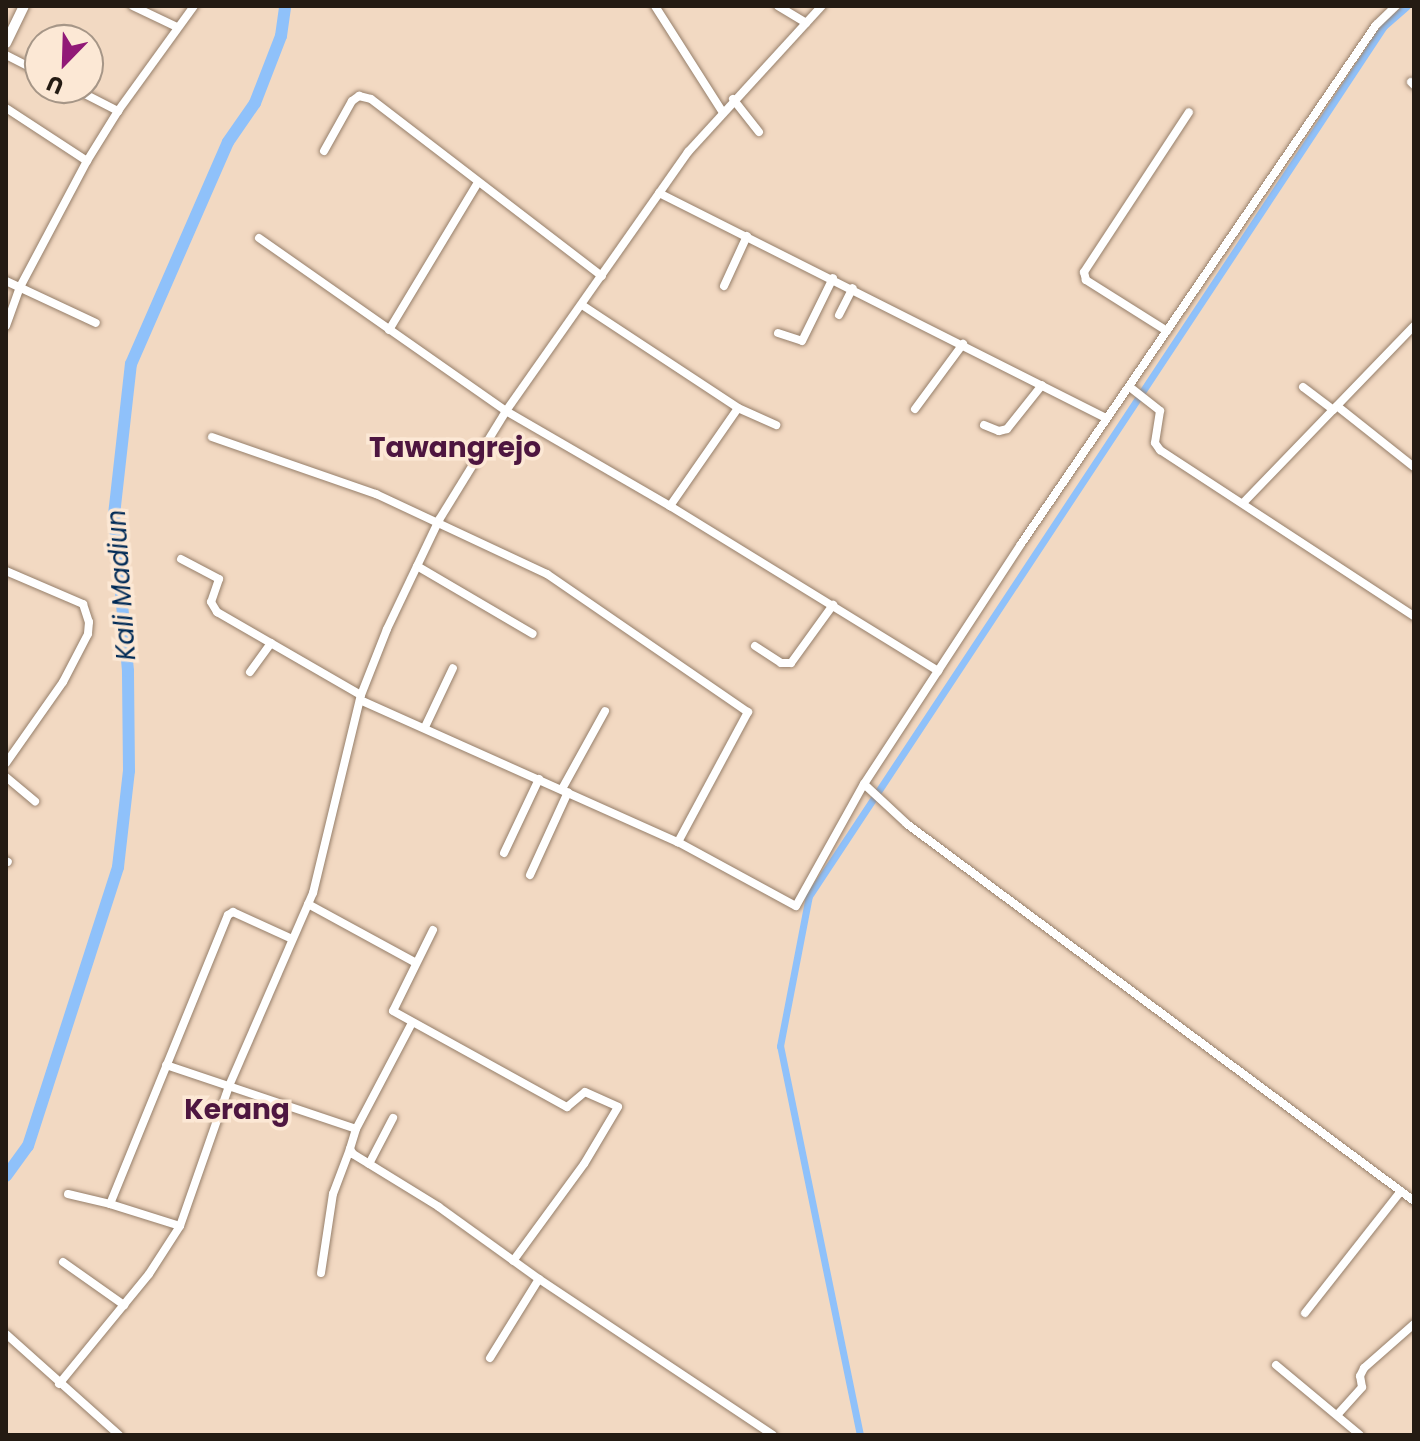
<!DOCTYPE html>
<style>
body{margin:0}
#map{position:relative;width:1420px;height:1441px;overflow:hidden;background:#f2d9c2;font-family:Poppins,sans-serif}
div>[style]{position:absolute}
.canal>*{height:7px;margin:-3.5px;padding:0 3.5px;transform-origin:3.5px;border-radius:3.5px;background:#8fc1fa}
.river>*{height:12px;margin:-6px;padding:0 6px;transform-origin:6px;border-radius:6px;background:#8fc1fa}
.roads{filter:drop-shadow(0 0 2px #967f6a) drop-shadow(0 0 2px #967f6a)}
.minor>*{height:8px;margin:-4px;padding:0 4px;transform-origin:4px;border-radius:4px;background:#fff}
.tertiary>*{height:10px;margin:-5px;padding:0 5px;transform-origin:5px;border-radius:5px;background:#fff}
span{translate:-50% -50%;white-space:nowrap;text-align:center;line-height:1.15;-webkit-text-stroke:7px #fce8d5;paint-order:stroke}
.water-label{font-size:26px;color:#002a56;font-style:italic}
.quarter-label{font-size:28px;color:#4e1640;font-weight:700}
.frame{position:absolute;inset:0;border:8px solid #241b13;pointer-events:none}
.north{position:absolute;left:24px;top:24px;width:80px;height:80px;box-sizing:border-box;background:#fce8d5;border:2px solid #a69687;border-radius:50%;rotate:203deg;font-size:22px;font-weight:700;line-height:32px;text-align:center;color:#241b13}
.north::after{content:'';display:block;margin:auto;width:28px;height:36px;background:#911977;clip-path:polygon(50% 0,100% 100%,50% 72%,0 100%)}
</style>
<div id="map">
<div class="canal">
<i style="left:860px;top:1435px;width:397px;rotate:-101.6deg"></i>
<i style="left:780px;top:1046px;width:153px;rotate:-79.1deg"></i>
<i style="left:809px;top:896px;width:1043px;rotate:-56.54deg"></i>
<i style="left:1384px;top:26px;width:30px;rotate:-41deg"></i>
</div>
<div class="river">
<i style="left:6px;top:1176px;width:37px;rotate:-54deg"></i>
<i style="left:28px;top:1146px;width:293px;rotate:-72.1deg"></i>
<i style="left:118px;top:867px;width:97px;rotate:-83.5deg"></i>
<i style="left:129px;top:771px;width:100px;rotate:-90.6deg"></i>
<i style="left:128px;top:671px;width:157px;rotate:-95.1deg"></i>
<i style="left:114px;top:515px;width:152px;rotate:-83.6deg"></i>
<i style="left:131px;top:364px;width:242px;rotate:-66.4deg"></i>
<i style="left:228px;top:142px;width:47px;rotate:-55.3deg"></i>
<i style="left:255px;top:103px;width:72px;rotate:-68.8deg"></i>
<i style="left:281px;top:36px;width:30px;rotate:-82deg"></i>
</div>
<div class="roads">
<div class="minor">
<i style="left:133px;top:6px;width:49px;rotate:25.5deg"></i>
<i style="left:655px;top:6px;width:125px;rotate:57.5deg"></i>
<i style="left:778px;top:6px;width:33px;rotate:31deg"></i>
<i style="left:6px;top:55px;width:38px;rotate:27deg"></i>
<i style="left:1411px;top:82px;width:4px;rotate:45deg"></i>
<i style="left:73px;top:88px;width:51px;rotate:27.1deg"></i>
<i style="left:733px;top:99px;width:42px;rotate:51.8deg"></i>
<i style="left:6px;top:108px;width:97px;rotate:33.2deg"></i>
<i style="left:324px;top:151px;width:57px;rotate:-60.8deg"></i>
<i style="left:352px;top:101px;width:9px;rotate:-36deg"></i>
<i style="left:359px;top:96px;width:12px;rotate:14deg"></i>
<i style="left:371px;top:99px;width:291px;rotate:37.5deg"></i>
<i style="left:659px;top:193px;width:500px;rotate:26.72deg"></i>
<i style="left:259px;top:238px;width:302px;rotate:35deg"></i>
<i style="left:506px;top:411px;width:190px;rotate:30.1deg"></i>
<i style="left:670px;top:506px;width:315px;rotate:31.6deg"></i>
<i style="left:6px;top:281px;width:99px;rotate:25deg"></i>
<i style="left:724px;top:286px;width:55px;rotate:-65.3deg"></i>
<i style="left:582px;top:305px;width:187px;rotate:33.4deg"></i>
<i style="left:839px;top:315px;width:30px;rotate:-63deg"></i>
<i style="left:6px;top:326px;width:41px;rotate:-70.3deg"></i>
<i style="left:20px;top:287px;width:143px;rotate:-62deg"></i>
<i style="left:87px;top:161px;width:59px;rotate:-58.2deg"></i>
<i style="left:118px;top:111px;width:130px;rotate:-54.1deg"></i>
<i style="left:389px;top:330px;width:170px;rotate:-58.9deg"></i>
<i style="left:1167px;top:331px;width:96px;rotate:-147.8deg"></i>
<i style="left:1086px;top:280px;width:8px;rotate:-104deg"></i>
<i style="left:1084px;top:272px;width:191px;rotate:-56.7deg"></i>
<i style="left:778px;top:333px;width:25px;rotate:18deg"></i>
<i style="left:802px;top:341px;width:70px;rotate:-63.8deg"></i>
<i style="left:1303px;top:387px;width:38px;rotate:37deg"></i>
<i style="left:1131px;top:388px;width:37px;rotate:38deg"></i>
<i style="left:1160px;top:411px;width:32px;rotate:99deg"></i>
<i style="left:1155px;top:443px;width:9px;rotate:54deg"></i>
<i style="left:1160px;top:450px;width:303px;rotate:33.2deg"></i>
<i style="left:1337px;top:406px;width:98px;rotate:38.4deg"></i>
<i style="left:915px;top:409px;width:81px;rotate:-53.6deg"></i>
<i style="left:984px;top:425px;width:16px;rotate:22deg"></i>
<i style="left:999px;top:431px;width:8px;rotate:-14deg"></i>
<i style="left:1007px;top:429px;width:56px;rotate:-51.5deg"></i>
<i style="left:212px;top:437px;width:174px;rotate:19.2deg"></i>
<i style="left:376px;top:494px;width:189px;rotate:25.1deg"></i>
<i style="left:547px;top:574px;width:244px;rotate:34.5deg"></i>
<i style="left:748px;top:712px;width:148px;rotate:118.3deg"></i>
<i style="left:1244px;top:502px;width:245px;rotate:-46deg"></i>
<i style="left:670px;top:506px;width:119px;rotate:-55.2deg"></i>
<i style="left:738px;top:408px;width:42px;rotate:24.1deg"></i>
<i style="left:181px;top:559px;width:43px;rotate:27.8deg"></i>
<i style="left:219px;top:579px;width:24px;rotate:109deg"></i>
<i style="left:211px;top:602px;width:12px;rotate:59deg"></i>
<i style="left:217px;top:612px;width:166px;rotate:30deg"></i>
<i style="left:417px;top:566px;width:134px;rotate:30.4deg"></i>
<i style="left:6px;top:571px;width:84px;rotate:23.2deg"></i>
<i style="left:83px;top:604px;width:19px;rotate:72deg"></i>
<i style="left:89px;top:622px;width:12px;rotate:95deg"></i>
<i style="left:88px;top:634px;width:54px;rotate:117.5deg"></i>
<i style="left:63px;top:682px;width:99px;rotate:125.1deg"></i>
<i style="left:755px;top:646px;width:31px;rotate:33deg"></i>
<i style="left:781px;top:663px;width:10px"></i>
<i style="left:791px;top:663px;width:72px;rotate:-54.1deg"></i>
<i style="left:250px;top:672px;width:36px;rotate:-54deg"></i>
<i style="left:360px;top:700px;width:348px;rotate:24.1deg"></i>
<i style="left:678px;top:842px;width:134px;rotate:28.5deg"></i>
<i style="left:796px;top:906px;width:140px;rotate:-60.9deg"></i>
<i style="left:864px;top:784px;width:287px;rotate:-56.8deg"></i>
<i style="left:1021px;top:544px;width:629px;rotate:-55.63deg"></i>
<i style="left:1376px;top:25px;width:28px;rotate:-44deg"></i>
<i style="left:425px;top:727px;width:65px;rotate:-64.6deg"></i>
<i style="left:6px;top:777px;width:38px;rotate:40deg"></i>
<i style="left:864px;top:784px;width:59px;rotate:42.9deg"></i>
<i style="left:907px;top:824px;width:632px;rotate:36.63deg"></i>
<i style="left:562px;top:789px;width:89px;rotate:-61.1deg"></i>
<i style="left:504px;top:853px;width:82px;rotate:-64.7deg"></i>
<i style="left:6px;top:861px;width:2px;rotate:27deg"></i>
<i style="left:530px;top:875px;width:91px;rotate:-65.4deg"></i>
<i style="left:308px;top:904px;width:123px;rotate:28.6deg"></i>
<i style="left:433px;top:930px;width:90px;rotate:116.3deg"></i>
<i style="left:393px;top:1011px;width:199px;rotate:28.9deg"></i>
<i style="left:567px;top:1107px;width:23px;rotate:-40deg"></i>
<i style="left:585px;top:1092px;width:36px;rotate:24deg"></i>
<i style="left:618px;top:1107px;width:66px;rotate:120.8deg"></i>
<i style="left:584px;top:1164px;width:120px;rotate:126.2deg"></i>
<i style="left:166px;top:1065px;width:200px;rotate:18.6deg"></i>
<i style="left:356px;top:1129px;width:21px;rotate:107deg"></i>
<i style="left:350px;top:1149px;width:6px;rotate:59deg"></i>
<i style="left:353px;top:1154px;width:101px;rotate:31.6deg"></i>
<i style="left:439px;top:1207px;width:123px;rotate:35.8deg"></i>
<i style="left:539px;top:1279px;width:281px;rotate:33.7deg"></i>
<i style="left:356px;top:1129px;width:120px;rotate:-62.2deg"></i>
<i style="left:369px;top:1164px;width:52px;rotate:-62.4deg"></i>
<i style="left:68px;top:1194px;width:43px;rotate:13.4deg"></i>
<i style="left:180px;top:1226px;width:73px;rotate:-162.6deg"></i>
<i style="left:110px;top:1204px;width:312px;rotate:-67.8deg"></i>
<i style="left:228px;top:915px;width:6px;rotate:-31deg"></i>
<i style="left:233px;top:912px;width:65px;rotate:24.6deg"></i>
<i style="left:63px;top:1262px;width:75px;rotate:35.2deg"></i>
<i style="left:321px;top:1273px;width:80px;rotate:-81.4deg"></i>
<i style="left:333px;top:1194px;width:48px;rotate:-69.3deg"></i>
<i style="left:1305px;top:1313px;width:155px;rotate:-51.8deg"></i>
<i style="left:6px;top:1334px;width:152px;rotate:41.8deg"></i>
<i style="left:490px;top:1358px;width:93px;rotate:-58.2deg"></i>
<i style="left:1276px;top:1365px;width:109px;rotate:39.8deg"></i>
<i style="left:59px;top:1384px;width:142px;rotate:-50.7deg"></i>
<i style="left:149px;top:1274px;width:57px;rotate:-57.1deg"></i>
<i style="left:180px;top:1226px;width:148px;rotate:-70.7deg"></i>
<i style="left:229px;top:1086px;width:210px;rotate:-66.5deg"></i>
<i style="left:313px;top:893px;width:204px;rotate:-76.4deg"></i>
<i style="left:361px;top:695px;width:71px;rotate:-68.5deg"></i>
<i style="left:387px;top:629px;width:121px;rotate:-64.5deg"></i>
<i style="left:439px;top:520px;width:128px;rotate:-58.4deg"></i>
<i style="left:506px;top:411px;width:317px;rotate:-54.9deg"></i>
<i style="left:688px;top:152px;width:198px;rotate:-47.5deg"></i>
<i style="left:1338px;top:1414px;width:36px;rotate:-48deg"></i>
<i style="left:1362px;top:1387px;width:11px;rotate:-100deg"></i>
<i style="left:1360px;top:1376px;width:9px;rotate:-63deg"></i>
<i style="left:1364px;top:1368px;width:67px;rotate:-41.3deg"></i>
</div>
<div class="tertiary">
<i style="left:6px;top:43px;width:41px;rotate:-64.1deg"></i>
</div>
</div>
<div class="water-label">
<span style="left:122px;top:585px;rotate:-94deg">Kali Madiun</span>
</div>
<div class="quarter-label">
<span style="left:455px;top:448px">Tawangrejo</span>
<span style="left:237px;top:1110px">Kerang</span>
</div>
<div class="frame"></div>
<div class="north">U</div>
</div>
